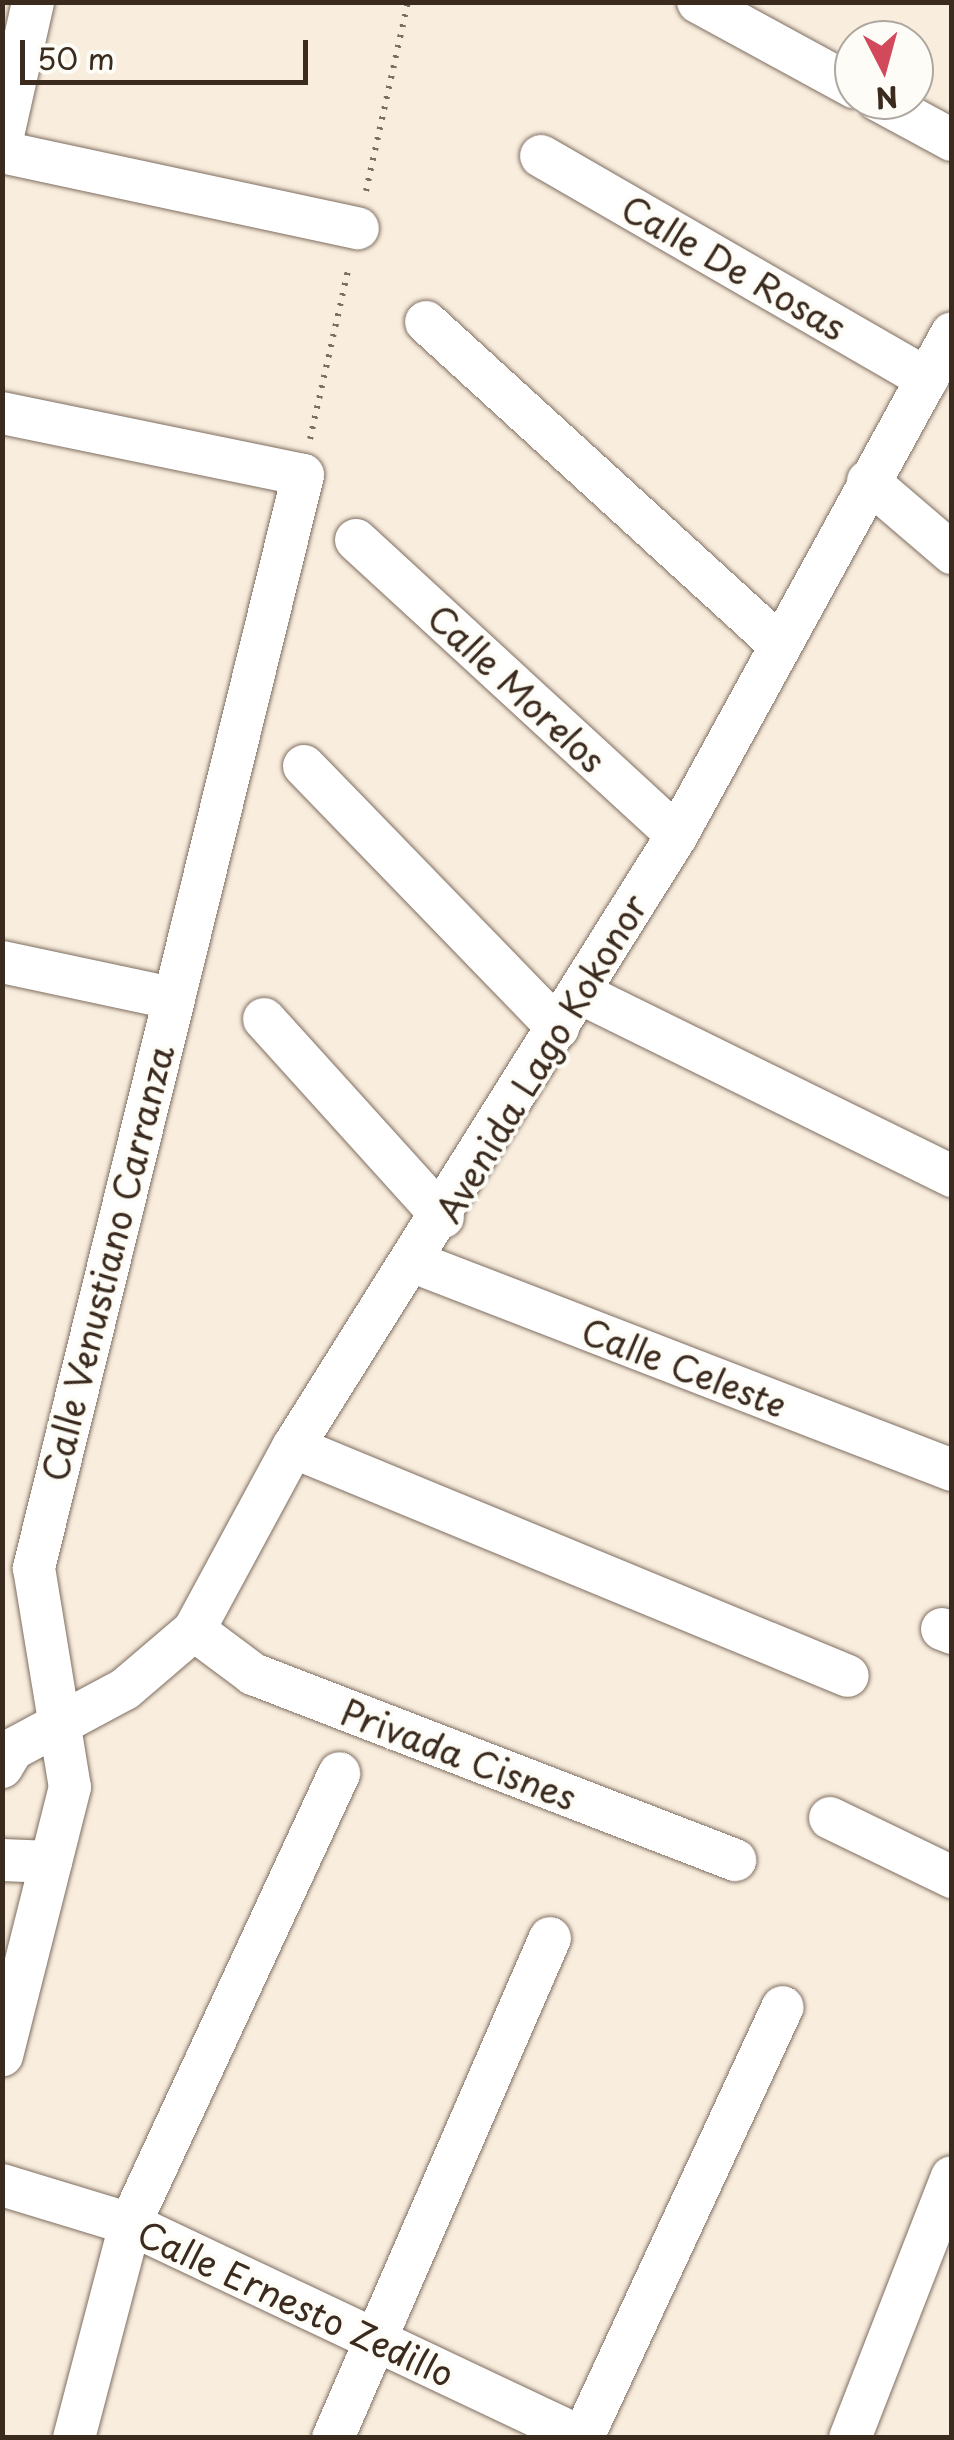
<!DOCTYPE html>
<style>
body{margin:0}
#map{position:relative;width:954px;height:2440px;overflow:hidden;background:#f9eddd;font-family:"Playpen Sans",sans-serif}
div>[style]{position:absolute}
.path>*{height:6px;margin-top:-3px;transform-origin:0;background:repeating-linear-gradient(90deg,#7e6e61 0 2.5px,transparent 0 10.5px)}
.roads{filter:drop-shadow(0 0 2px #7e6e61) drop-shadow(0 0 2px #7e6e61)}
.street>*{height:42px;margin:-21px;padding:0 21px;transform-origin:21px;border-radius:21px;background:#fff}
span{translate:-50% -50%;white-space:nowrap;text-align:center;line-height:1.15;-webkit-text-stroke:8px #fdfcf7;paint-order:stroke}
.street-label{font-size:35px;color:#3b2a1e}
.frame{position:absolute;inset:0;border:5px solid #3b2a1e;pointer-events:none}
.north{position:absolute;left:834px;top:20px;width:100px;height:100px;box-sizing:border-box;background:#fdfcf7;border:2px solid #afa8a0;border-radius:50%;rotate:174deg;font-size:28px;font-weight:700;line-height:40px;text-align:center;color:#3b2a1e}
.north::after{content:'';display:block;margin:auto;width:35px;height:45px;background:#d1495b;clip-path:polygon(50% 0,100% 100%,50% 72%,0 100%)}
.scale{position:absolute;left:20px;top:40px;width:288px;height:45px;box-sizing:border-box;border:5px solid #3b2a1e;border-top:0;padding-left:12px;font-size:30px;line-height:35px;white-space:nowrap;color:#3b2a1e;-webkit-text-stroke:8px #fdfcf7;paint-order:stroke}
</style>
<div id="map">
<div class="path">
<i style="left:366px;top:191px;width:194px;rotate:-77.5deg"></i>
<i style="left:310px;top:439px;width:177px;rotate:-77.3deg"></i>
</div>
<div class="roads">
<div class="street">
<i style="left:698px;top:2px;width:178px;rotate:28.6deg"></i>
<i style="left:878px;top:100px;width:84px;rotate:28.4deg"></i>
<i style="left:2px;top:140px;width:141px;rotate:-77.3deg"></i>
<i style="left:2px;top:152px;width:364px;rotate:12.1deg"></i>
<i style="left:541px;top:156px;width:446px;rotate:30deg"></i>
<i style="left:426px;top:322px;width:475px;rotate:42.4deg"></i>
<i style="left:2px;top:413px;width:307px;rotate:11.6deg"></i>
<i style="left:303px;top:475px;width:1126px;rotate:103.83deg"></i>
<i style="left:34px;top:1568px;width:222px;rotate:80.7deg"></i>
<i style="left:70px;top:1787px;width:277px;rotate:104.2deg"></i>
<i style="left:868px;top:481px;width:111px;rotate:40.6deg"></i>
<i style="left:356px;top:540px;width:436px;rotate:42.6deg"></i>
<i style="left:304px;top:766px;width:365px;rotate:45.9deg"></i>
<i style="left:2px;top:962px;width:173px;rotate:12deg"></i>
<i style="left:580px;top:993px;width:415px;rotate:26.2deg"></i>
<i style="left:264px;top:1019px;width:267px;rotate:47.9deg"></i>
<i style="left:416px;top:1263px;width:575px;rotate:21.12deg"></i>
<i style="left:293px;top:1447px;width:600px;rotate:22.42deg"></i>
<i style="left:942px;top:1629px;width:11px;rotate:22deg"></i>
<i style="left:194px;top:1630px;width:74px;rotate:36.7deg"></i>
<i style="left:253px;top:1674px;width:517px;rotate:21.1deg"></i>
<i style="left:2px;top:1767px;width:21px;rotate:-59deg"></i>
<i style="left:13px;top:1749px;width:127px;rotate:-28.2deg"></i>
<i style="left:125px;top:1689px;width:91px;rotate:-40.5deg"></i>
<i style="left:194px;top:1630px;width:208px;rotate:-61.6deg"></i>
<i style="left:293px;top:1447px;width:722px;rotate:-57.89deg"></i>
<i style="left:677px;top:835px;width:572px;rotate:-61.29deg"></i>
<i style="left:830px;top:1818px;width:136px;rotate:25.8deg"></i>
<i style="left:2px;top:1860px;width:49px;rotate:2.3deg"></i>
<i style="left:2px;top:2185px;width:134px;rotate:16.9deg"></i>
<i style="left:130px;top:2224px;width:501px;rotate:25.29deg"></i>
<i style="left:583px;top:2437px;width:474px;rotate:-65.1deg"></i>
<i style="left:74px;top:2438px;width:221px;rotate:-75.3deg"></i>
<i style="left:130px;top:2224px;width:497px;rotate:-65.1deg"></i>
<i style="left:333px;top:2438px;width:545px;rotate:-66.54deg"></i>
<i style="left:850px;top:2438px;width:280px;rotate:-68.7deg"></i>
</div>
</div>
<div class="street-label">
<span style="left:734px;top:267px;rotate:30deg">Calle De Rosas</span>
<span style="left:517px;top:688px;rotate:43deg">Calle Morelos</span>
<span style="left:541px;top:1058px;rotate:-59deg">Avenida Lago Kokonor</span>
<span style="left:107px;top:1263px;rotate:-76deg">Calle Venustiano Carranza</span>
<span style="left:684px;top:1367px;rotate:21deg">Calle Celeste</span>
<span style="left:459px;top:1754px;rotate:21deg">Privada Cisnes</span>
<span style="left:296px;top:2303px;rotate:25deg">Calle Ernesto Zedillo</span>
</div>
<div class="frame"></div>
<div class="north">N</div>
<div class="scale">50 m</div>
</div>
